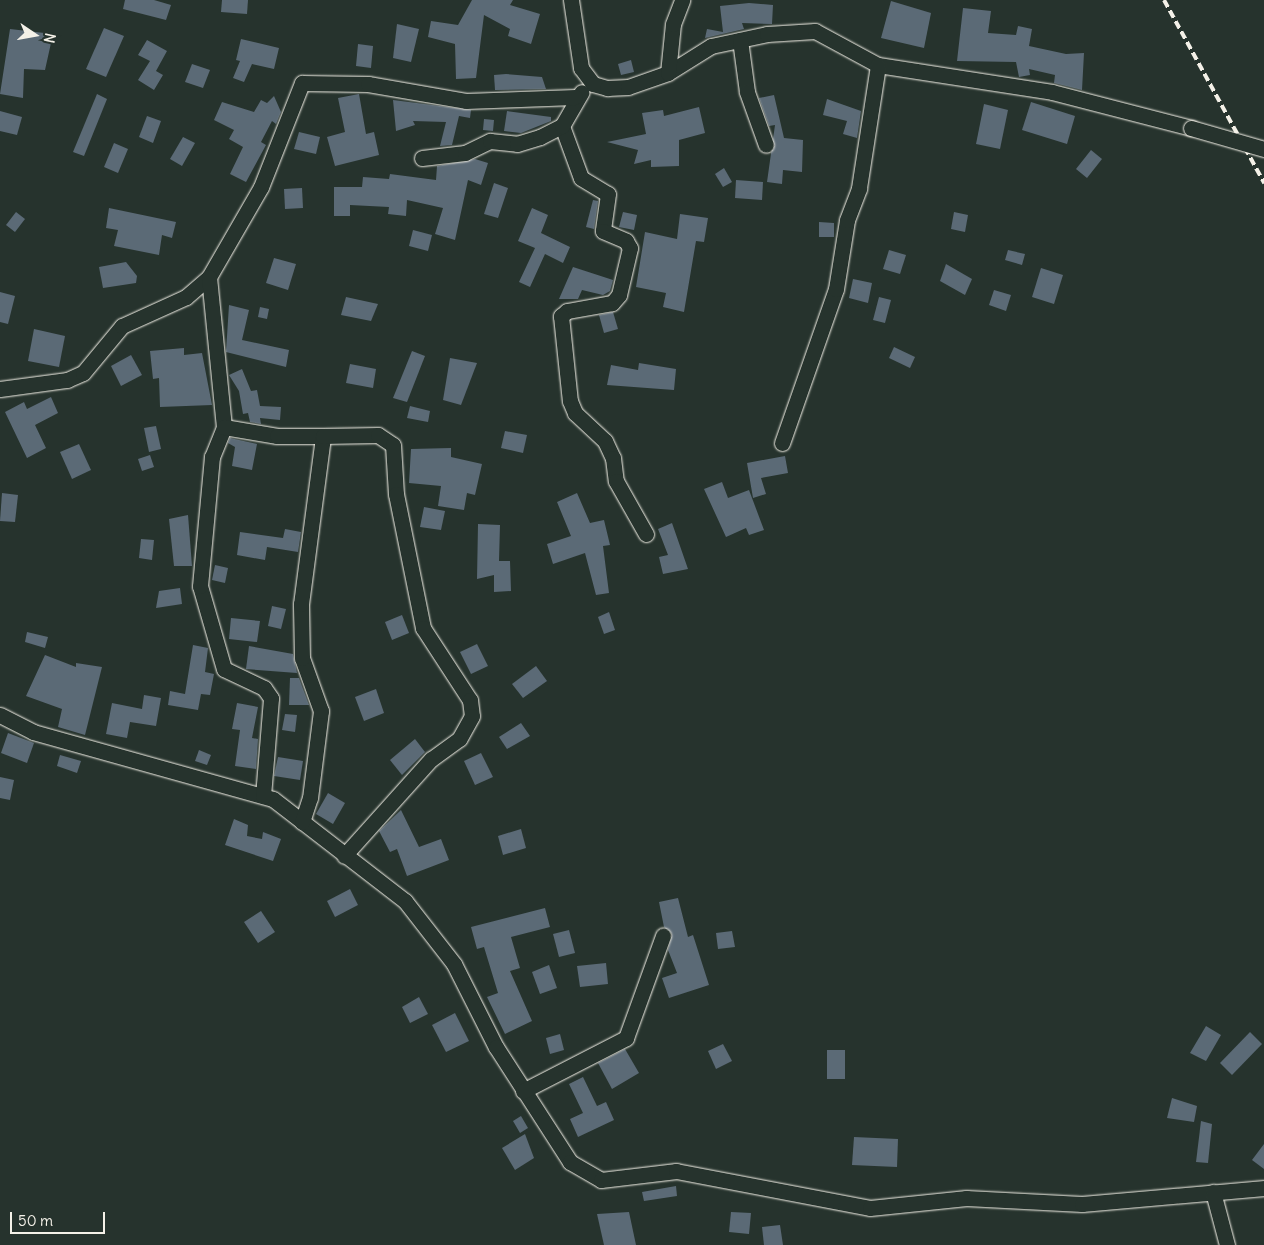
<!DOCTYPE html>
<style>
body{margin:0}
#map{position:relative;width:1264px;height:1245px;overflow:hidden;background:#26332d;font-family:Delius,sans-serif}
div>[style]{position:absolute}
.building>*{inset:0;background:#5b6a76}
.roads{filter:drop-shadow(0 0 1px #f4f1e8) drop-shadow(0 0 1px #f4f1e8)}
.minor>*{height:15px;margin:-7.5px;padding:0 7.5px;transform-origin:7.5px;border-radius:7.5px;background:#26332d}
.rail>*{height:4px;margin-top:-2px;transform-origin:0;background:repeating-linear-gradient(90deg,#f4f1e8 0 8px,transparent 0 12px)}
.bridges{filter:drop-shadow(0 0 1px #f4f1e8) drop-shadow(0 0 1px #f4f1e8)}
.minor-bridge>*{height:15px;margin:-7.5px;padding:0 7.5px;transform-origin:7.5px;border-radius:7.5px;background:#26332d}
span{translate:-50% -50%;white-space:nowrap;text-align:center;line-height:1.15;-webkit-text-stroke:4px #26332d;paint-order:stroke}
.north{position:absolute;left:10px;top:10px;width:50px;height:50px;-webkit-text-stroke:4px #26332d;paint-order:stroke;rotate:102deg;font-size:14px;font-weight:700;line-height:20px;text-align:center;color:#f4f1e8}
.north::after{content:'';display:block;margin:auto;width:18px;height:22px;background:#f4f1e8;clip-path:polygon(50% 0,100% 100%,50% 72%,0 100%)}
.scale{position:absolute;left:10px;top:1212px;width:95px;height:22px;box-sizing:border-box;border:2px solid #f4f1e8;border-top:0;padding-left:6px;font-size:15px;line-height:18px;white-space:nowrap;color:#f4f1e8;-webkit-text-stroke:4px #26332d;paint-order:stroke}
</style>
<div id="map">
<div class="building">
<i style="clip-path:polygon(125px 0,154px 0,171px 5px,166px 20px,123px 9px)"></i>
<i style="clip-path:polygon(222px 0,248px 0,247px 14px,221px 12px)"></i>
<i style="clip-path:polygon(472px 0,513px 0,510px 5px,540px 14px,531px 44px,508px 36px,510px 29px,484px 15px,476px 78px,456px 79px,455px 44px,428px 37px,431px 21px,458px 25px)"></i>
<i style="clip-path:polygon(891px 1px,931px 13px,924px 48px,881px 38px)"></i>
<i style="clip-path:polygon(749px 3px,773px 5px,772px 24px,742px 23px,744px 29px,705px 38px,707px 29px,723px 32px,720px 6px)"></i>
<i style="clip-path:polygon(963px 8px,991px 11px,988px 33px,1016px 35px,1018px 26px,1032px 29px,1029px 46px,1066px 54px,1084px 53px,1082px 90px,1054px 83px,1055px 75px,1029px 69px,1030px 75px,1019px 77px,1016px 62px,957px 61px)"></i>
<i style="clip-path:polygon(397px 24px,419px 29px,411px 62px,393px 58px)"></i>
<i style="clip-path:polygon(104px 28px,124px 36px,106px 77px,86px 69px)"></i>
<i style="clip-path:polygon(10px 29px,53px 34px,45px 70px,24px 69px,23px 98px,0 94px)"></i>
<i style="clip-path:polygon(241px 39px,279px 48px,274px 69px,252px 64px,244px 82px,233px 78px,240px 61px,236px 60px)"></i>
<i style="clip-path:polygon(147px 40px,167px 51px,156px 71px,163px 75px,154px 90px,138px 80px,150px 61px,138px 55px)"></i>
<i style="clip-path:polygon(358px 44px,373px 46px,371px 68px,356px 66px)"></i>
<i style="clip-path:polygon(631px 60px,634px 72px,621px 75px,618px 64px)"></i>
<i style="clip-path:polygon(192px 64px,210px 70px,203px 88px,185px 82px)"></i>
<i style="clip-path:polygon(506px 74px,542px 77px,546px 89px,495px 90px,494px 75px)"></i>
<i style="clip-path:polygon(97px 94px,107px 99px,84px 156px,73px 152px)"></i>
<i style="clip-path:polygon(359px 94px,366px 134px,374px 132px,379px 155px,335px 166px,327px 137px,345px 132px,338px 98px)"></i>
<i style="clip-path:polygon(774px 95px,784px 138px,803px 140px,802px 172px,783px 170px,782px 184px,767px 182px,775px 125px,769px 126px,759px 98px)"></i>
<i style="clip-path:polygon(274px 96px,281px 112px,276px 124px,272px 121px,261px 142px,266px 145px,246px 182px,230px 174px,243px 147px,229px 139px,234px 130px,214px 120px,222px 102px,254px 112px,261px 100px,267px 103px)"></i>
<i style="clip-path:polygon(827px 99px,861px 111px,857px 138px,843px 134px,847px 121px,823px 115px)"></i>
<i style="clip-path:polygon(393px 100px,471px 110px,470px 118px,459px 116px,452px 145px,440px 146px,446px 122px,413px 121px,415px 125px,396px 131px)"></i>
<i style="clip-path:polygon(1031px 102px,1075px 116px,1067px 144px,1022px 130px)"></i>
<i style="clip-path:polygon(984px 104px,1008px 110px,1000px 149px,976px 144px)"></i>
<i style="clip-path:polygon(699px 107px,705px 133px,679px 140px,679px 166px,651px 167px,651px 160px,634px 164px,638px 150px,607px 142px,646px 134px,642px 113px,663px 110px,664px 116px)"></i>
<i style="clip-path:polygon(0 111px,22px 117px,17px 135px,0 131px)"></i>
<i style="clip-path:polygon(507px 111px,551px 117px,551px 121px,521px 133px,504px 131px)"></i>
<i style="clip-path:polygon(147px 116px,161px 121px,153px 143px,139px 137px)"></i>
<i style="clip-path:polygon(484px 119px,494px 120px,493px 131px,483px 130px)"></i>
<i style="clip-path:polygon(299px 132px,320px 137px,316px 154px,294px 149px)"></i>
<i style="clip-path:polygon(183px 137px,195px 143px,182px 166px,170px 159px)"></i>
<i style="clip-path:polygon(114px 143px,128px 149px,118px 173px,104px 167px)"></i>
<i style="clip-path:polygon(1091px 150px,1102px 159px,1087px 178px,1076px 169px)"></i>
<i style="clip-path:polygon(475px 159px,488px 163px,481px 185px,468px 180px,455px 240px,435px 234px,443px 208px,407px 200px,406px 216px,388px 214px,389px 207px,350px 205px,350px 216px,334px 216px,334px 187px,362px 187px,363px 177px,389px 179px,390px 174px,436px 180px,437px 166px)"></i>
<i style="clip-path:polygon(724px 168px,732px 182px,723px 187px,715px 174px)"></i>
<i style="clip-path:polygon(736px 180px,763px 182px,762px 200px,735px 198px)"></i>
<i style="clip-path:polygon(494px 183px,508px 188px,498px 218px,484px 214px)"></i>
<i style="clip-path:polygon(302px 188px,303px 208px,285px 209px,284px 189px)"></i>
<i style="clip-path:polygon(593px 200px,598px 201px,594px 229px,586px 227px)"></i>
<i style="clip-path:polygon(109px 208px,176px 222px,172px 238px,162px 235px,159px 255px,114px 246px,118px 230px,106px 228px)"></i>
<i style="clip-path:polygon(532px 208px,548px 215px,541px 233px,570px 247px,563px 263px,545px 254px,530px 287px,519px 282px,535px 248px,518px 241px)"></i>
<i style="clip-path:polygon(16px 212px,25px 219px,15px 232px,6px 225px)"></i>
<i style="clip-path:polygon(623px 212px,637px 215px,634px 230px,619px 227px)"></i>
<i style="clip-path:polygon(954px 212px,968px 215px,965px 232px,951px 229px)"></i>
<i style="clip-path:polygon(680px 214px,708px 218px,704px 242px,696px 241px,684px 312px,663px 307px,666px 293px,636px 287px,645px 232px,677px 239px)"></i>
<i style="clip-path:polygon(819px 222px,834px 223px,834px 237px,819px 237px)"></i>
<i style="clip-path:polygon(413px 230px,432px 235px,428px 251px,409px 246px)"></i>
<i style="clip-path:polygon(889px 250px,906px 255px,900px 274px,883px 269px)"></i>
<i style="clip-path:polygon(1008px 250px,1025px 254px,1022px 265px,1005px 260px)"></i>
<i style="clip-path:polygon(274px 258px,296px 264px,288px 290px,266px 283px)"></i>
<i style="clip-path:polygon(126px 262px,137px 276px,136px 283px,103px 288px,99px 267px)"></i>
<i style="clip-path:polygon(946px 264px,972px 279px,965px 295px,940px 281px)"></i>
<i style="clip-path:polygon(573px 267px,613px 280px,610px 291px,603px 295px,582px 290px,578px 299px,559px 299px)"></i>
<i style="clip-path:polygon(1041px 268px,1063px 275px,1054px 304px,1032px 297px)"></i>
<i style="clip-path:polygon(853px 279px,872px 283px,868px 303px,849px 298px)"></i>
<i style="clip-path:polygon(994px 290px,1011px 295px,1006px 311px,989px 305px)"></i>
<i style="clip-path:polygon(0 292px,15px 296px,8px 324px,0 322px)"></i>
<i style="clip-path:polygon(346px 297px,378px 304px,371px 321px,341px 315px)"></i>
<i style="clip-path:polygon(879px 297px,891px 300px,885px 323px,873px 320px)"></i>
<i style="clip-path:polygon(229px 305px,249px 310px,242px 340px,289px 350px,286px 367px,226px 352px)"></i>
<i style="clip-path:polygon(260px 307px,269px 309px,267px 319px,258px 317px)"></i>
<i style="clip-path:polygon(613px 312px,618px 329px,604px 333px,599px 315px)"></i>
<i style="clip-path:polygon(34px 329px,65px 336px,59px 367px,28px 361px)"></i>
<i style="clip-path:polygon(894px 347px,915px 357px,910px 368px,889px 358px)"></i>
<i style="clip-path:polygon(184px 348px,184px 355px,202px 353px,212px 405px,160px 407px,159px 378px,153px 379px,150px 351px)"></i>
<i style="clip-path:polygon(412px 351px,425px 356px,407px 402px,393px 398px)"></i>
<i style="clip-path:polygon(131px 355px,142px 375px,121px 386px,111px 366px)"></i>
<i style="clip-path:polygon(450px 358px,477px 363px,461px 405px,443px 400px)"></i>
<i style="clip-path:polygon(639px 363px,676px 369px,674px 390px,607px 385px,611px 365px,638px 370px)"></i>
<i style="clip-path:polygon(350px 364px,376px 369px,373px 388px,346px 383px)"></i>
<i style="clip-path:polygon(242px 369px,251px 391px,257px 390px,260px 406px,281px 407px,280px 420px,260px 418px,261px 424px,250px 422px,248px 413px,243px 414px,239px 391px,229px 375px)"></i>
<i style="clip-path:polygon(51px 397px,58px 413px,35px 425px,46px 448px,27px 458px,5px 412px,24px 402px,27px 409px)"></i>
<i style="clip-path:polygon(410px 406px,430px 411px,428px 422px,407px 418px)"></i>
<i style="clip-path:polygon(156px 426px,161px 449px,149px 452px,144px 428px)"></i>
<i style="clip-path:polygon(505px 431px,527px 435px,523px 453px,501px 448px)"></i>
<i style="clip-path:polygon(230px 438px,257px 444px,252px 470px,232px 466px,235px 447px,228px 443px)"></i>
<i style="clip-path:polygon(79px 444px,91px 470px,72px 479px,60px 452px)"></i>
<i style="clip-path:polygon(451px 448px,451px 457px,482px 464px,475px 495px,467px 493px,464px 510px,438px 506px,441px 486px,409px 483px,411px 449px)"></i>
<i style="clip-path:polygon(150px 455px,154px 467px,142px 471px,138px 459px)"></i>
<i style="clip-path:polygon(785px 456px,788px 473px,761px 478px,766px 494px,753px 498px,747px 463px)"></i>
<i style="clip-path:polygon(722px 482px,728px 498px,749px 490px,764px 530px,749px 535px,746px 528px,726px 537px,704px 489px)"></i>
<i style="clip-path:polygon(2px 493px,18px 495px,15px 522px,0 521px)"></i>
<i style="clip-path:polygon(577px 493px,590px 523px,604px 520px,610px 545px,603px 546px,609px 593px,596px 595px,585px 553px,553px 564px,547px 544px,571px 536px,557px 502px)"></i>
<i style="clip-path:polygon(424px 507px,445px 511px,441px 530px,420px 527px)"></i>
<i style="clip-path:polygon(188px 515px,192px 566px,174px 566px,169px 519px)"></i>
<i style="clip-path:polygon(672px 523px,688px 569px,663px 574px,659px 557px,668px 555px,658px 529px)"></i>
<i style="clip-path:polygon(478px 524px,500px 525px,499px 561px,510px 561px,511px 591px,494px 592px,494px 575px,477px 579px)"></i>
<i style="clip-path:polygon(285px 529px,301px 532px,298px 552px,267px 547px,265px 560px,237px 555px,240px 532px,283px 538px)"></i>
<i style="clip-path:polygon(141px 539px,154px 540px,152px 560px,139px 558px)"></i>
<i style="clip-path:polygon(215px 565px,228px 568px,225px 583px,212px 580px)"></i>
<i style="clip-path:polygon(180px 588px,182px 604px,156px 608px,159px 591px)"></i>
<i style="clip-path:polygon(272px 606px,286px 609px,281px 629px,268px 626px)"></i>
<i style="clip-path:polygon(609px 612px,615px 630px,604px 634px,598px 617px)"></i>
<i style="clip-path:polygon(402px 615px,409px 633px,392px 640px,385px 622px)"></i>
<i style="clip-path:polygon(231px 618px,260px 621px,257px 642px,229px 639px)"></i>
<i style="clip-path:polygon(27px 632px,48px 637px,45px 648px,25px 642px)"></i>
<i style="clip-path:polygon(477px 644px,488px 666px,471px 674px,460px 652px)"></i>
<i style="clip-path:polygon(193px 645px,208px 648px,205px 672px,214px 674px,210px 695px,201px 694px,198px 710px,168px 705px,170px 691px,185px 694px)"></i>
<i style="clip-path:polygon(249px 646px,293px 654px,297px 673px,246px 669px)"></i>
<i style="clip-path:polygon(45px 655px,76px 667px,76px 663px,102px 667px,85px 735px,58px 727px,62px 709px,26px 696px)"></i>
<i style="clip-path:polygon(536px 666px,547px 681px,523px 698px,512px 684px)"></i>
<i style="clip-path:polygon(290px 678px,299px 678px,309px 705px,289px 705px)"></i>
<i style="clip-path:polygon(376px 689px,384px 713px,364px 721px,355px 697px)"></i>
<i style="clip-path:polygon(144px 695px,161px 698px,156px 726px,130px 722px,127px 738px,106px 734px,112px 703px,142px 709px)"></i>
<i style="clip-path:polygon(237px 703px,258px 707px,252px 738px,258px 739px,256px 769px,235px 766px,240px 730px,232px 729px)"></i>
<i style="clip-path:polygon(285px 714px,297px 715px,295px 732px,282px 730px)"></i>
<i style="clip-path:polygon(521px 723px,530px 736px,507px 749px,499px 737px)"></i>
<i style="clip-path:polygon(8px 733px,34px 743px,27px 763px,1px 753px)"></i>
<i style="clip-path:polygon(415px 739px,425px 752px,402px 775px,390px 760px)"></i>
<i style="clip-path:polygon(199px 750px,211px 755px,207px 765px,195px 761px)"></i>
<i style="clip-path:polygon(481px 753px,493px 777px,475px 785px,464px 761px)"></i>
<i style="clip-path:polygon(60px 755px,81px 761px,77px 773px,57px 766px)"></i>
<i style="clip-path:polygon(278px 757px,303px 761px,300px 780px,274px 776px)"></i>
<i style="clip-path:polygon(0 777px,14px 780px,10px 800px,0 798px)"></i>
<i style="clip-path:polygon(328px 793px,345px 803px,333px 824px,316px 814px)"></i>
<i style="clip-path:polygon(401px 810px,419px 847px,441px 839px,449px 860px,407px 876px,397px 849px,390px 852px,379px 831px)"></i>
<i style="clip-path:polygon(234px 819px,248px 825px,247px 836px,262px 839px,263px 832px,281px 839px,273px 861px,225px 845px)"></i>
<i style="clip-path:polygon(521px 829px,526px 848px,503px 855px,498px 836px)"></i>
<i style="clip-path:polygon(350px 889px,358px 905px,335px 917px,327px 901px)"></i>
<i style="clip-path:polygon(678px 898px,688px 937px,693px 935px,709px 985px,669px 998px,662px 978px,677px 973px,668px 950px,672px 934px,664px 927px,659px 902px)"></i>
<i style="clip-path:polygon(545px 908px,550px 927px,511px 937px,520px 968px,510px 971px,532px 1021px,505px 1034px,487px 997px,498px 993px,484px 947px,477px 949px,471px 927px)"></i>
<i style="clip-path:polygon(261px 911px,275px 932px,258px 943px,244px 922px)"></i>
<i style="clip-path:polygon(569px 930px,575px 953px,559px 957px,553px 934px)"></i>
<i style="clip-path:polygon(732px 931px,735px 947px,718px 949px,716px 933px)"></i>
<i style="clip-path:polygon(606px 963px,608px 984px,580px 987px,577px 966px)"></i>
<i style="clip-path:polygon(549px 965px,557px 988px,540px 994px,532px 972px)"></i>
<i style="clip-path:polygon(419px 997px,428px 1014px,410px 1023px,402px 1007px)"></i>
<i style="clip-path:polygon(455px 1013px,469px 1041px,446px 1052px,432px 1025px)"></i>
<i style="clip-path:polygon(1206px 1026px,1221px 1035px,1206px 1061px,1190px 1053px)"></i>
<i style="clip-path:polygon(1250px 1032px,1262px 1044px,1232px 1075px,1220px 1063px)"></i>
<i style="clip-path:polygon(560px 1034px,564px 1050px,550px 1054px,546px 1038px)"></i>
<i style="clip-path:polygon(723px 1044px,732px 1061px,716px 1069px,708px 1051px)"></i>
<i style="clip-path:polygon(625px 1049px,639px 1073px,612px 1089px,598px 1063px)"></i>
<i style="clip-path:polygon(827px 1050px,845px 1050px,845px 1079px,827px 1079px)"></i>
<i style="clip-path:polygon(583px 1077px,597px 1106px,606px 1102px,614px 1120px,578px 1137px,570px 1119px,583px 1113px,569px 1084px)"></i>
<i style="clip-path:polygon(1172px 1098px,1197px 1106px,1194px 1122px,1167px 1118px)"></i>
<i style="clip-path:polygon(521px 1116px,528px 1128px,520px 1133px,513px 1121px)"></i>
<i style="clip-path:polygon(1201px 1121px,1212px 1124px,1208px 1163px,1196px 1162px)"></i>
<i style="clip-path:polygon(525px 1134px,534px 1158px,515px 1170px,502px 1148px)"></i>
<i style="clip-path:polygon(854px 1137px,898px 1139px,897px 1167px,852px 1165px)"></i>
<i style="clip-path:polygon(1264px 1144px,1264px 1169px,1252px 1160px)"></i>
<i style="clip-path:polygon(676px 1186px,677px 1196px,644px 1201px,642px 1192px)"></i>
<i style="clip-path:polygon(629px 1212px,636px 1245px,604px 1245px,597px 1214px)"></i>
<i style="clip-path:polygon(731px 1212px,751px 1213px,749px 1234px,729px 1232px)"></i>
<i style="clip-path:polygon(780px 1225px,783px 1245px,764px 1245px,762px 1227px)"></i>
</div>
<div class="roads">
<div class="minor">
<i style="left:571px;top:0;width:69px;rotate:81.6deg"></i>
<i style="left:581px;top:68px;width:20px;rotate:53deg"></i>
<i style="left:593px;top:84px;width:15px;rotate:16deg"></i>
<i style="left:607px;top:88px;width:21px;rotate:-3deg"></i>
<i style="left:628px;top:87px;width:42px;rotate:-19.3deg"></i>
<i style="left:668px;top:73px;width:51px;rotate:-32.1deg"></i>
<i style="left:711px;top:46px;width:57px;rotate:-12.1deg"></i>
<i style="left:767px;top:34px;width:48px;rotate:-3.6deg"></i>
<i style="left:815px;top:31px;width:72px;rotate:28.4deg"></i>
<i style="left:878px;top:65px;width:176px;rotate:8.8deg"></i>
<i style="left:1052px;top:92px;width:144px;rotate:14.5deg"></i>
<i style="left:740px;top:40px;width:52px;rotate:82.3deg"></i>
<i style="left:747px;top:92px;width:56px;rotate:70.3deg"></i>
<i style="left:668px;top:73px;width:49px;rotate:-84.2deg"></i>
<i style="left:673px;top:24px;width:26px;rotate:-69deg"></i>
<i style="left:562px;top:126px;width:55px;rotate:69.9deg"></i>
<i style="left:581px;top:178px;width:31px;rotate:31deg"></i>
<i style="left:608px;top:194px;width:37px;rotate:98deg"></i>
<i style="left:603px;top:231px;width:25px;rotate:23deg"></i>
<i style="left:626px;top:241px;width:8px;rotate:60deg"></i>
<i style="left:630px;top:248px;width:48px;rotate:103.2deg"></i>
<i style="left:619px;top:295px;width:11px;rotate:131deg"></i>
<i style="left:612px;top:303px;width:46px;rotate:169.9deg"></i>
<i style="left:567px;top:311px;width:8px;rotate:140deg"></i>
<i style="left:561px;top:316px;width:85px;rotate:84deg"></i>
<i style="left:570px;top:401px;width:13px;rotate:67deg"></i>
<i style="left:575px;top:413px;width:41px;rotate:43deg"></i>
<i style="left:605px;top:441px;width:19px;rotate:65deg"></i>
<i style="left:613px;top:458px;width:23px;rotate:83deg"></i>
<i style="left:616px;top:481px;width:61px;rotate:60.5deg"></i>
<i style="left:422px;top:158px;width:43px;rotate:-6.6deg"></i>
<i style="left:465px;top:153px;width:28px;rotate:-26deg"></i>
<i style="left:490px;top:141px;width:27px;rotate:6deg"></i>
<i style="left:517px;top:144px;width:24px;rotate:-17deg"></i>
<i style="left:540px;top:137px;width:25px;rotate:-27deg"></i>
<i style="left:562px;top:126px;width:39px;rotate:-60deg"></i>
<i style="left:209px;top:277px;width:104px;rotate:-60deg"></i>
<i style="left:261px;top:187px;width:112px;rotate:-68.5deg"></i>
<i style="left:302px;top:83px;width:66px;rotate:0.9deg"></i>
<i style="left:368px;top:84px;width:99px;rotate:9.8deg"></i>
<i style="left:466px;top:101px;width:109px;rotate:-2.1deg"></i>
<i style="left:0;top:389px;width:68px;rotate:-7.7deg"></i>
<i style="left:67px;top:380px;width:17px;rotate:-24deg"></i>
<i style="left:83px;top:373px;width:61px;rotate:-50.3deg"></i>
<i style="left:122px;top:326px;width:70px;rotate:-24.4deg"></i>
<i style="left:186px;top:297px;width:30px;rotate:-41deg"></i>
<i style="left:209px;top:277px;width:151px;rotate:84.3deg"></i>
<i style="left:782px;top:443px;width:163px;rotate:-70.7deg"></i>
<i style="left:836px;top:289px;width:70px;rotate:-80.9deg"></i>
<i style="left:847px;top:220px;width:34px;rotate:-69deg"></i>
<i style="left:859px;top:188px;width:124px;rotate:-81.2deg"></i>
<i style="left:0;top:715px;width:37px;rotate:27deg"></i>
<i style="left:33px;top:732px;width:249px;rotate:15.6deg"></i>
<i style="left:273px;top:799px;width:167px;rotate:37.7deg"></i>
<i style="left:405px;top:901px;width:80px;rotate:52.1deg"></i>
<i style="left:454px;top:964px;width:93px;rotate:63.2deg"></i>
<i style="left:496px;top:1047px;width:137px;rotate:57.2deg"></i>
<i style="left:570px;top:1162px;width:36px;rotate:30deg"></i>
<i style="left:601px;top:1180px;width:76px;rotate:-6.8deg"></i>
<i style="left:676px;top:1171px;width:197px;rotate:10.8deg"></i>
<i style="left:870px;top:1208px;width:97px;rotate:-5.9deg"></i>
<i style="left:966px;top:1198px;width:116px;rotate:3deg"></i>
<i style="left:1082px;top:1204px;width:183px;rotate:-5deg"></i>
<i style="left:263px;top:796px;width:98px;rotate:-85.3deg"></i>
<i style="left:271px;top:698px;width:12px;rotate:-125deg"></i>
<i style="left:264px;top:688px;width:44px;rotate:-154.6deg"></i>
<i style="left:224px;top:669px;width:86px;rotate:-106.1deg"></i>
<i style="left:200px;top:586px;width:130px;rotate:-84.7deg"></i>
<i style="left:212px;top:457px;width:32px;rotate:-68deg"></i>
<i style="left:224px;top:427px;width:54px;rotate:9.6deg"></i>
<i style="left:277px;top:436px;width:46px"></i>
<i style="left:302px;top:822px;width:25px;rotate:-72deg"></i>
<i style="left:310px;top:798px;width:88px;rotate:-82.8deg"></i>
<i style="left:321px;top:711px;width:56px;rotate:-109.7deg"></i>
<i style="left:302px;top:658px;width:54px;rotate:-91.1deg"></i>
<i style="left:301px;top:604px;width:169px;rotate:-82.5deg"></i>
<i style="left:323px;top:436px;width:55px;rotate:-1deg"></i>
<i style="left:378px;top:435px;width:18px;rotate:34deg"></i>
<i style="left:393px;top:445px;width:49px;rotate:86.5deg"></i>
<i style="left:396px;top:494px;width:137px;rotate:78.6deg"></i>
<i style="left:423px;top:628px;width:86px;rotate:56.9deg"></i>
<i style="left:470px;top:700px;width:16px;rotate:83deg"></i>
<i style="left:472px;top:716px;width:26px;rotate:119deg"></i>
<i style="left:459px;top:739px;width:34px;rotate:144deg"></i>
<i style="left:431px;top:759px;width:130px;rotate:131.9deg"></i>
<i style="left:523px;top:1091px;width:116px;rotate:-27.2deg"></i>
<i style="left:626px;top:1038px;width:109px;rotate:-70.1deg"></i>
<i style="left:1213px;top:1192px;width:55px;rotate:75.2deg"></i>
</div>
</div>
<div class="rail">
<i style="left:1164px;top:0;width:209px;rotate:61.3deg"></i>
</div>
<div class="bridges">
<div class="minor-bridge">
<i style="left:1191px;top:128px;width:76px;rotate:16deg"></i>
</div>
</div>
<div class="north">N</div>
<div class="scale">50 m</div>
</div>
